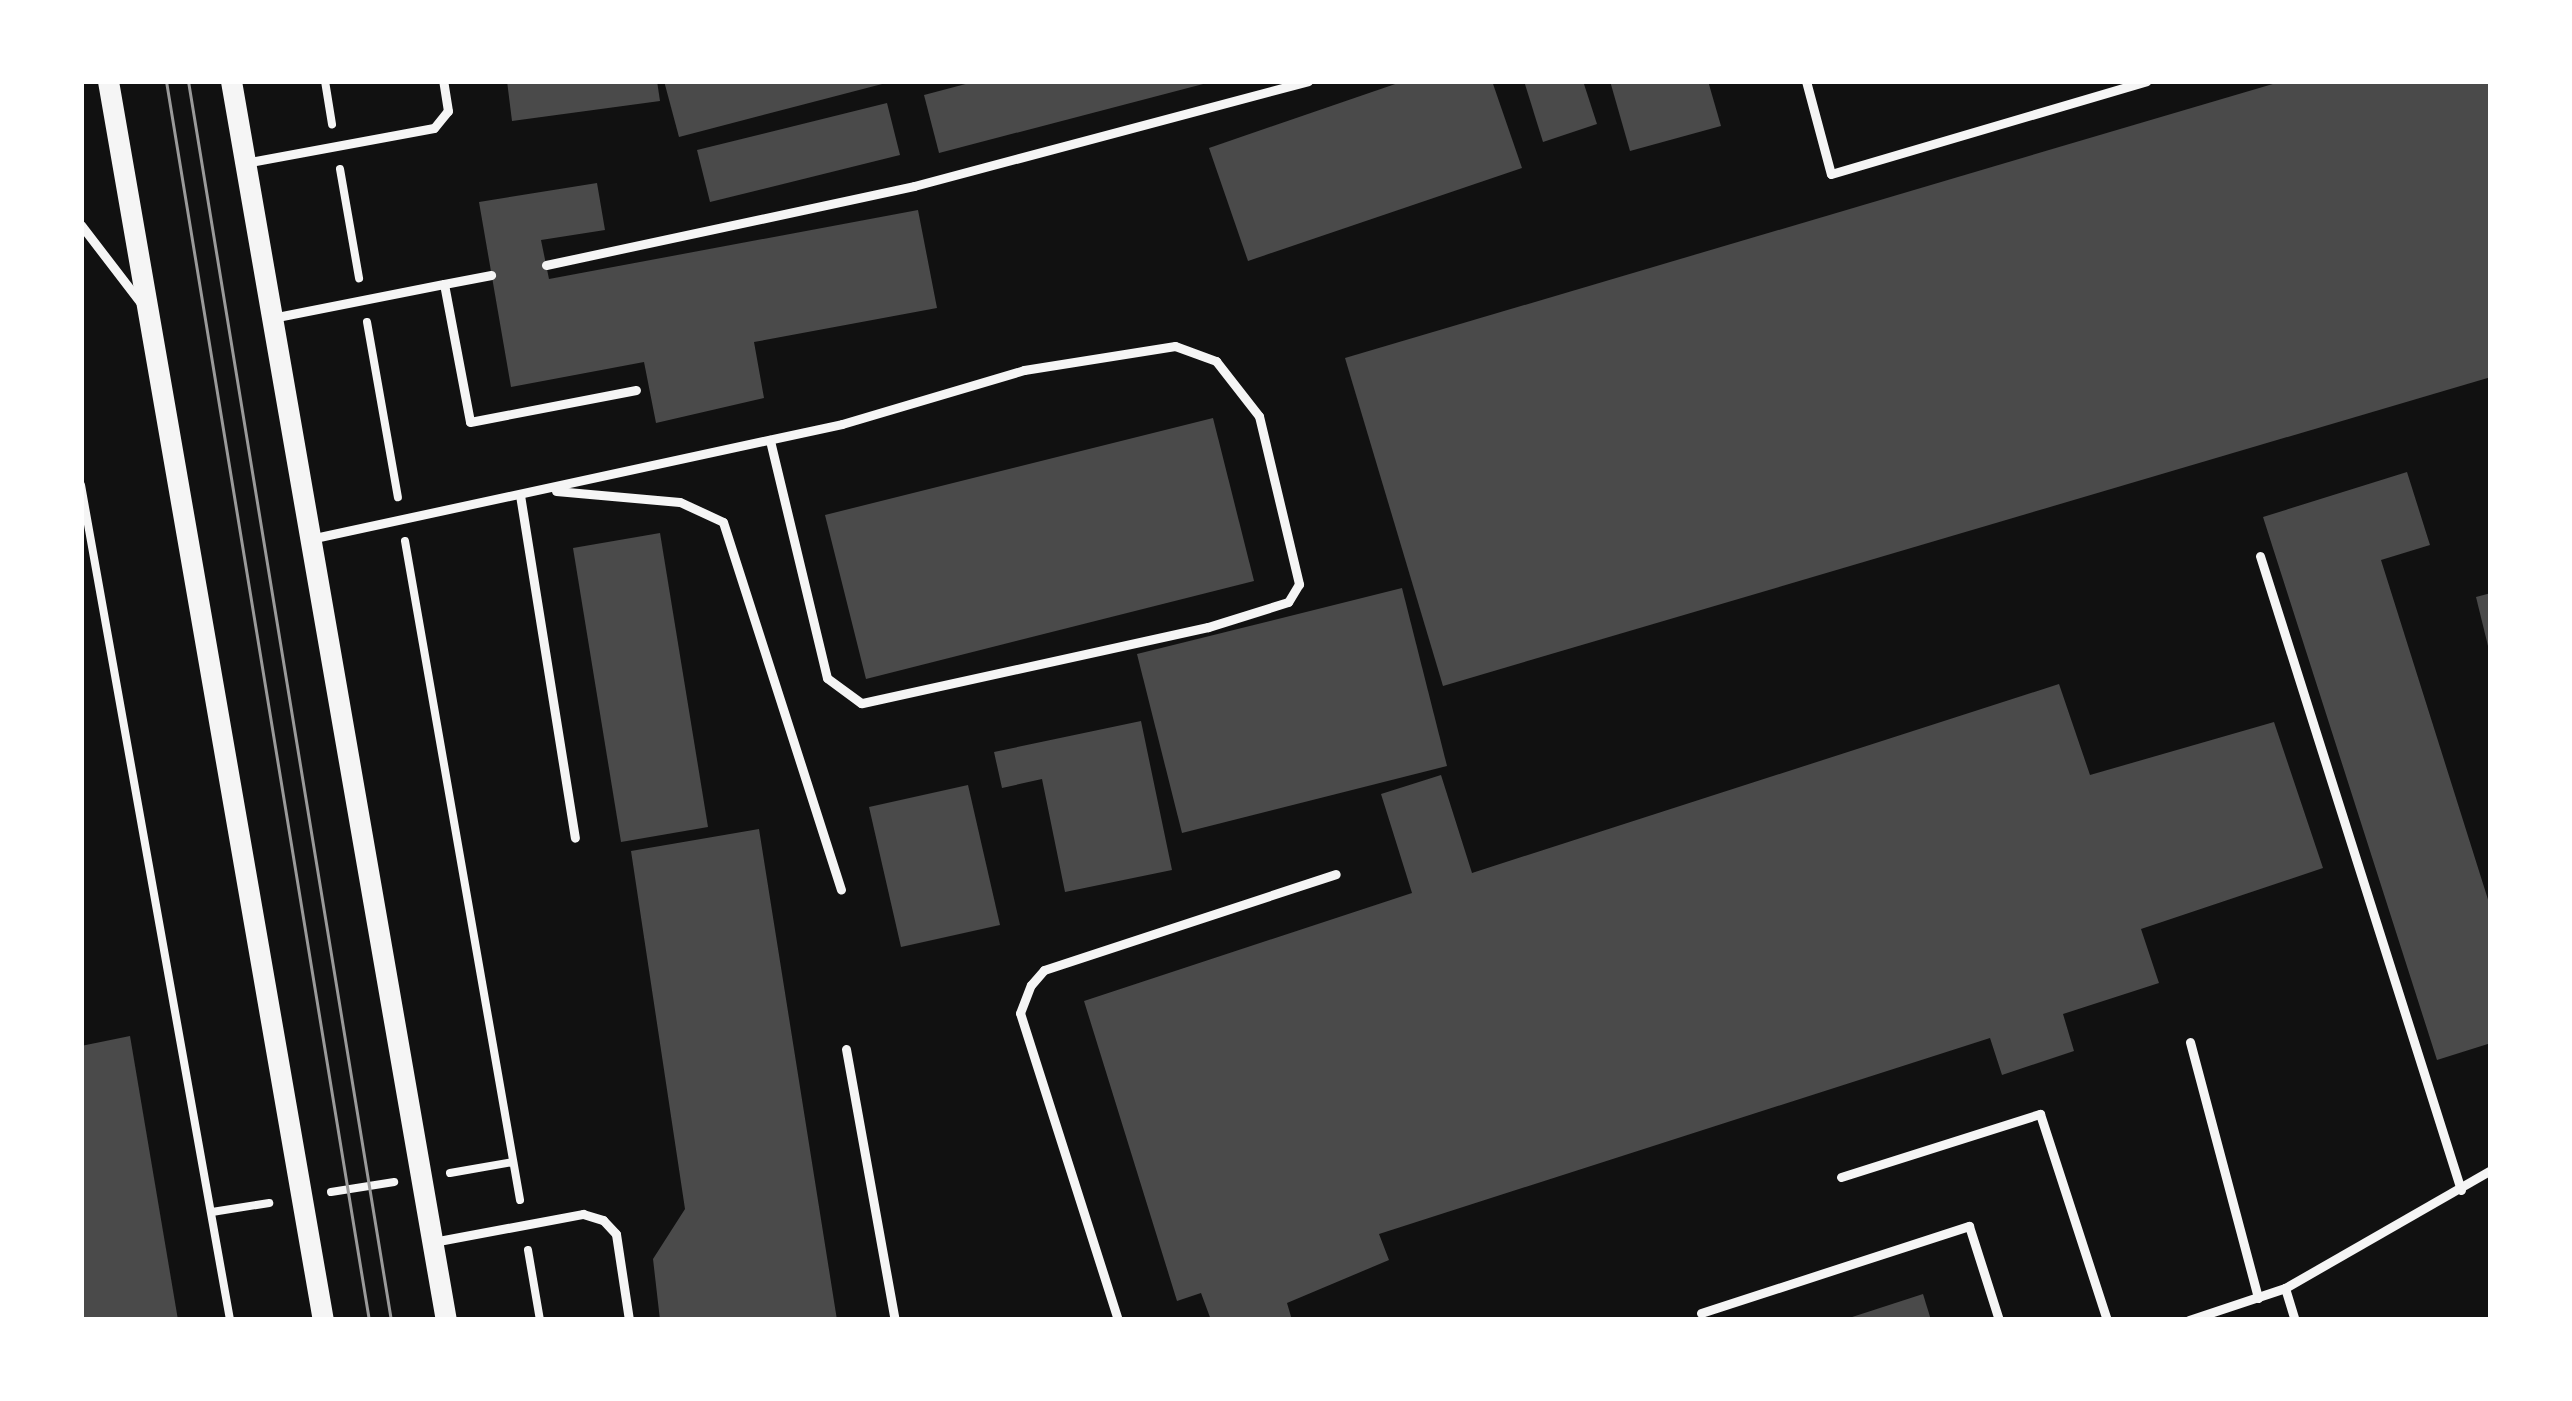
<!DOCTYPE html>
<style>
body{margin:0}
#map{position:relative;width:2572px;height:1401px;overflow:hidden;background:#111;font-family:Poppins,sans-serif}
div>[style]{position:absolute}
.building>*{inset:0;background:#4a4a4a}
.path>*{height:8px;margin:-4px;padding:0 4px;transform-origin:4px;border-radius:4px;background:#f5f5f5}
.service>*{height:9px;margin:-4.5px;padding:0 4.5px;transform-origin:4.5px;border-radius:4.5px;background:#f5f5f5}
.tertiary>*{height:21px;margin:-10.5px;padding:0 10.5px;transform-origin:10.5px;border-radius:10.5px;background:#f5f5f5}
.tram>*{height:3px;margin:-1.5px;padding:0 1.5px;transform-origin:1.5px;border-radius:1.5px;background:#9a9a9a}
span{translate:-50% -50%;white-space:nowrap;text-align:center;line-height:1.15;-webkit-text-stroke:9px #fff;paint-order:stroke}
.frame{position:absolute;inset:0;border:84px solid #fff;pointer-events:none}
</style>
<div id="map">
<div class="building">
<i style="clip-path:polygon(507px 81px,657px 81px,660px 101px,512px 121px)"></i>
<i style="clip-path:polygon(664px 81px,886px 81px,886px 83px,679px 137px)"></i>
<i style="clip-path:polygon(977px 81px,1207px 81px,1207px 83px,939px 153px,924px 95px)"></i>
<i style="clip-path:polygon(1404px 81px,1492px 81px,1522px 168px,1248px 261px,1209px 148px)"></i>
<i style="clip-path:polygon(1524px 81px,1583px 81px,1597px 124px,1543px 142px)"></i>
<i style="clip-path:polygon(1610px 81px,1708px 81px,1721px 126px,1630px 151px)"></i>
<i style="clip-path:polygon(2283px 81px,2491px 81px,2491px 377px,1443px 686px,1345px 358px)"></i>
<i style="clip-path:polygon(887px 103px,900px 155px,710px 202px,697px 150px)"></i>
<i style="clip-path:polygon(597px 183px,605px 230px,541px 240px,549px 279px,918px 210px,937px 308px,754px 342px,764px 398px,656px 423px,644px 362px,511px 387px,479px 202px)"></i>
<i style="clip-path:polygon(1213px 418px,1254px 581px,866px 679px,825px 515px)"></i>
<i style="clip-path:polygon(2407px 472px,2430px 545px,2381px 560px,2491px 909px,2491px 1043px,2437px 1060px,2263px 517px)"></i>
<i style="clip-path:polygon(660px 533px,708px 827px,621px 842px,573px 548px)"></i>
<i style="clip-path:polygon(1402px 588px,1447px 766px,1182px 833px,1137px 654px)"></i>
<i style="clip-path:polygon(2491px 593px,2491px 649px,2489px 650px,2476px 597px)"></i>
<i style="clip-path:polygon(2059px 684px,2090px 775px,2274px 722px,2323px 868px,2141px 929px,2159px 983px,2063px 1014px,2074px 1051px,2002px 1075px,1990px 1038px,1379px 1234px,1389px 1260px,1287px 1303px,1292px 1320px,1211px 1320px,1201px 1293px,1177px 1301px,1084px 1001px,1412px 893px,1381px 794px,1441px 775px,1472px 873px)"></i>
<i style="clip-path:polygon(1141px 721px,1172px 870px,1065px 892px,1042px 779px,1002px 788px,994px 752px)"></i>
<i style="clip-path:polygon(968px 785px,1000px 925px,901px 947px,869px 807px)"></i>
<i style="clip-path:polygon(759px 829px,837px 1320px,660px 1320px,653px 1259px,685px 1209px,631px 851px)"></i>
<i style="clip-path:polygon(130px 1036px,178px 1320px,81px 1320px,81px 1046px)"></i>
<i style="clip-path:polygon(1923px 1294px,1931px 1320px,1846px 1320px,1846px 1319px)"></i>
</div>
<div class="path">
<i style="left:325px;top:81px;width:44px;rotate:80.8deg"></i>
<i style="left:340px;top:169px;width:111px;rotate:80.1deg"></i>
<i style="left:367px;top:322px;width:178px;rotate:80deg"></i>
<i style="left:81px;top:485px;width:848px;rotate:79.88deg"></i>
<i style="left:405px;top:541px;width:669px;rotate:80.1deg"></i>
<i style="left:450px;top:1173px;width:64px;rotate:-9.9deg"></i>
<i style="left:331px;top:1192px;width:64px;rotate:-9deg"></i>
<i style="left:212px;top:1212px;width:58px;rotate:-9deg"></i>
<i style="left:528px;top:1250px;width:71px;rotate:80.3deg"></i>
</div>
<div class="service">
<i style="left:1806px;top:81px;width:96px;rotate:75deg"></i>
<i style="left:1831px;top:174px;width:329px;rotate:-16.4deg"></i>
<i style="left:245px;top:163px;width:192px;rotate:-10.5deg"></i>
<i style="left:434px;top:128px;width:22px;rotate:-51deg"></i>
<i style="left:448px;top:111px;width:30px;rotate:-99deg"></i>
<i style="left:81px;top:225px;width:97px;rotate:52.5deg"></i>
<i style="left:546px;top:265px;width:376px;rotate:-12.1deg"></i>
<i style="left:914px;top:186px;width:408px;rotate:-14.9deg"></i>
<i style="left:444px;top:284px;width:48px;rotate:-10.8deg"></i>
<i style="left:272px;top:318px;width:175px;rotate:-11.2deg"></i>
<i style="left:444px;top:284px;width:140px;rotate:79.3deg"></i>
<i style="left:470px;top:422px;width:169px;rotate:-10.9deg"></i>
<i style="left:556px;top:491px;width:124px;rotate:5.1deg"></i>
<i style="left:680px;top:502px;width:47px;rotate:24.9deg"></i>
<i style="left:723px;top:522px;width:386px;rotate:72.2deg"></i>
<i style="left:520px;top:495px;width:347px;rotate:80.9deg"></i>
<i style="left:310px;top:539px;width:544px;rotate:-12.2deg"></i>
<i style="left:842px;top:424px;width:190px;rotate:-16.5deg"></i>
<i style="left:1024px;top:370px;width:153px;rotate:-9deg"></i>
<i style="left:1175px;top:346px;width:44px;rotate:20.1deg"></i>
<i style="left:1216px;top:361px;width:70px;rotate:52deg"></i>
<i style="left:1259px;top:416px;width:173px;rotate:76.6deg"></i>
<i style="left:1299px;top:584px;width:21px;rotate:121deg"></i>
<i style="left:1288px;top:602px;width:84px;rotate:162.6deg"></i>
<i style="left:1208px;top:627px;width:355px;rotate:167.6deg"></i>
<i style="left:861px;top:703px;width:42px;rotate:-143.7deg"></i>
<i style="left:827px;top:678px;width:245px;rotate:-103.5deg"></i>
<i style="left:2260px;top:556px;width:665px;rotate:72.41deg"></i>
<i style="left:2190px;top:1042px;width:265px;rotate:75.1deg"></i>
<i style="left:846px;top:1049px;width:275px;rotate:79.8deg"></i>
<i style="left:1841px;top:1177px;width:209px;rotate:-17.6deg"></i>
<i style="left:2040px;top:1114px;width:217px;rotate:72deg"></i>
<i style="left:433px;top:1242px;width:153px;rotate:-10.6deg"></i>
<i style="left:583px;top:1214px;width:21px;rotate:17deg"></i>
<i style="left:603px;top:1220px;width:19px;rotate:47deg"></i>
<i style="left:616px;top:1234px;width:87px;rotate:81.4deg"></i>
<i style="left:2285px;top:1288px;width:34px;rotate:73deg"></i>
<i style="left:1701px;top:1313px;width:282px;rotate:-18deg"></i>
<i style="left:1969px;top:1226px;width:99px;rotate:72.3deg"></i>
<i style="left:1118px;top:1320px;width:322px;rotate:-107.7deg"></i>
<i style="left:1020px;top:1013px;width:30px;rotate:-69deg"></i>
<i style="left:1031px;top:985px;width:20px;rotate:-49deg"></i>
<i style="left:1044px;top:970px;width:307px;rotate:-18.2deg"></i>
<i style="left:2189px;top:1320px;width:101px;rotate:-18.4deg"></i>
<i style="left:2285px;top:1288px;width:237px;rotate:-29.8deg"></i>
</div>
<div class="tertiary">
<i style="left:108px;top:81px;width:1258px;rotate:80.16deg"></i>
<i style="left:231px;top:81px;width:1258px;rotate:80.16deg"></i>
</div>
<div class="tram">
<i style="left:166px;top:81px;width:1256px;rotate:80.7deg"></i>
<i style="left:188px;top:81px;width:1256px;rotate:80.7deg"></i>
</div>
<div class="frame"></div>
</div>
